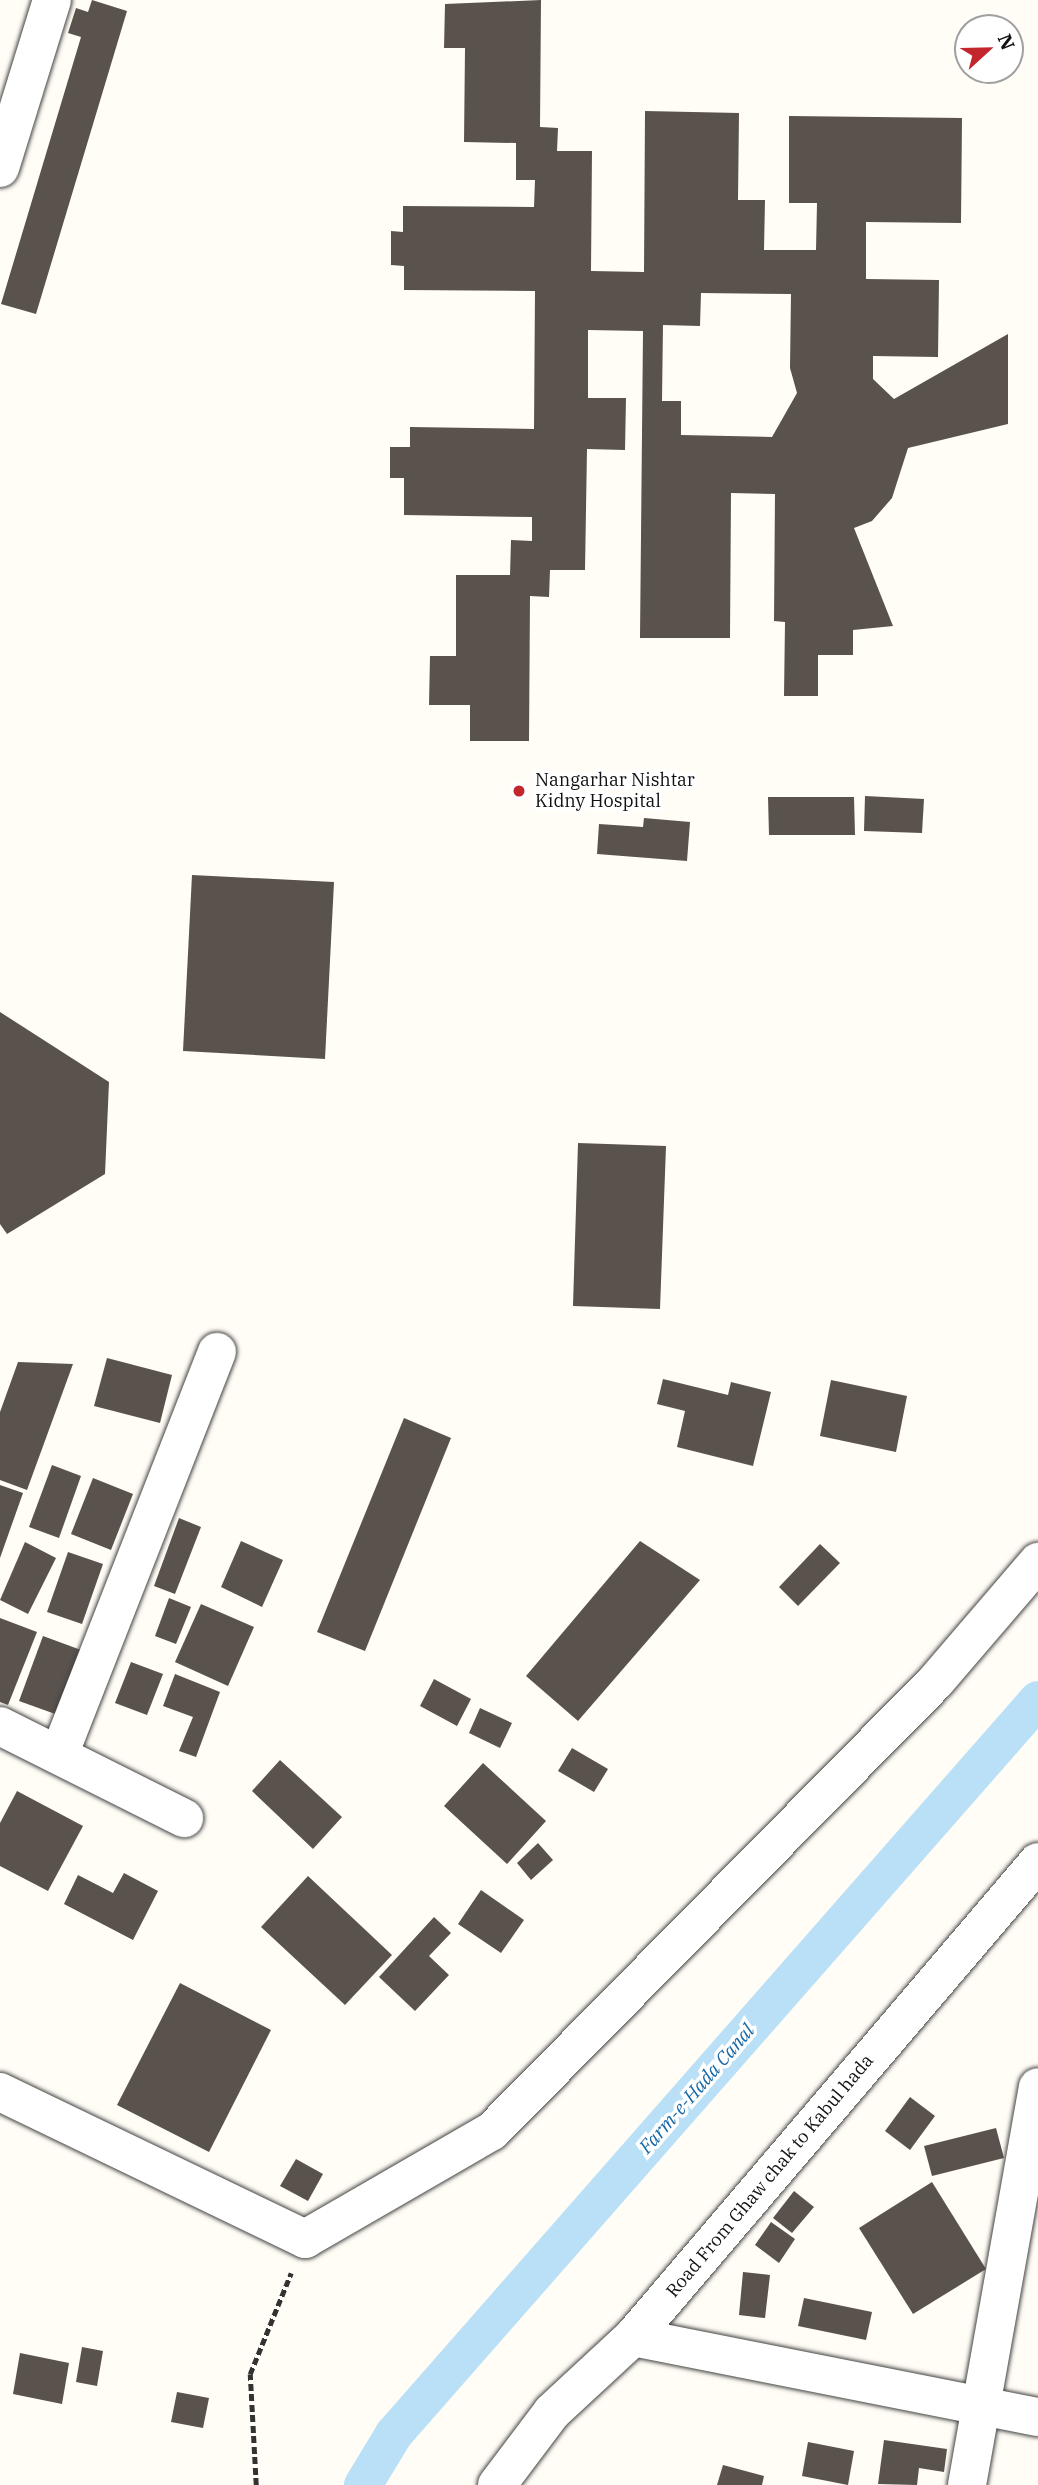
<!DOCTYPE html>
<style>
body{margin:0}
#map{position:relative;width:1038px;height:2485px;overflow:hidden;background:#fffdf5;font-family:"IBM Plex Serif",serif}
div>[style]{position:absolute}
.canal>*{height:38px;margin:-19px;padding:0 19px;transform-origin:19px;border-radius:19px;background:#b9e0f7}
.building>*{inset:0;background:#5a524d}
.path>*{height:4.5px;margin-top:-2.25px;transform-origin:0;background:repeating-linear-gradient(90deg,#333 0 7px,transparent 0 10.5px)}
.roads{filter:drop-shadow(0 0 2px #444) drop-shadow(0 0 2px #444)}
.minor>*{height:38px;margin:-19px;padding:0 19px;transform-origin:19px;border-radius:19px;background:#fff}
.dots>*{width:19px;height:19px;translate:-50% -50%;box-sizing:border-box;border:4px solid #fff;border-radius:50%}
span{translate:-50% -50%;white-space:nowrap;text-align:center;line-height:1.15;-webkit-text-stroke:7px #fff;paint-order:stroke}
.poi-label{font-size:18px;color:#111}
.left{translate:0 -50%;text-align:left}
.street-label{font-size:18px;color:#111}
.water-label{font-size:19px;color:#1768a6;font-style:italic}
.north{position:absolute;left:954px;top:14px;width:70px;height:70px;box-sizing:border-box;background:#fff;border:2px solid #a0a0a0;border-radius:50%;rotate:68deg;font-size:19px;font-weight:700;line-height:28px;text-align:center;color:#111}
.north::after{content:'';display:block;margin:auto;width:24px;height:32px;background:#c4262e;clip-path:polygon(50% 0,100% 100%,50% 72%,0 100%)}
</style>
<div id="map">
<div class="canal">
<i style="left:363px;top:2485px;width:60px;rotate:-58.7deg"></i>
<i style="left:394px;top:2434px;width:976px;rotate:-48.74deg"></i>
</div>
<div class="building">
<i style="clip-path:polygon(92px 0,127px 11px,36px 314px,1px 304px,81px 37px,68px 33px,76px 8px,88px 12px)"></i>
<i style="clip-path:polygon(evenodd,541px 0,540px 127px,558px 128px,557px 151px,592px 151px,591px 271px,644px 272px,645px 111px,739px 113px,738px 200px,765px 200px,764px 250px,816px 250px,817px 203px,789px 203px,789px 116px,962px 118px,961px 223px,866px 222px,866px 279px,939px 280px,938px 357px,873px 356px,873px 379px,894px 399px,1008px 334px,1008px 424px,908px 448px,892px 498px,872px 521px,854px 528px,893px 626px,853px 630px,853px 655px,818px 655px,818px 696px,784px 696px,785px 622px,774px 621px,775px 494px,731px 493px,730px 638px,640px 638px,643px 331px,588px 330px,588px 398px,626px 398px,625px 450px,587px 449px,585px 570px,550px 570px,549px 597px,530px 596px,529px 741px,470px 741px,470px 705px,429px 705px,430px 656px,456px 656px,456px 575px,510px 575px,511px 540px,532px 541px,532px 517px,404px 515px,404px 478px,390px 478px,390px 447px,410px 447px,410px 427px,534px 429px,535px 291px,404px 290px,404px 266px,391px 265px,391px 231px,403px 232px,403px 206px,534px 207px,535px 180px,516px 180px,516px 143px,464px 142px,465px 48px,444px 48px,445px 4px,541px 0,701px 293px,791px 294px,790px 368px,797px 393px,772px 437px,681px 435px,681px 401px,662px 401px,663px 325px,700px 326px,701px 293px)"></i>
<i style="clip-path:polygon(865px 796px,924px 799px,922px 833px,864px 831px)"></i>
<i style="clip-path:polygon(768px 797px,854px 797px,855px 835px,769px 835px)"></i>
<i style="clip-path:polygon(644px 818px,690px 822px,687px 861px,597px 854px,599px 824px,643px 827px)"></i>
<i style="clip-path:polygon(192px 875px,334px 882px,325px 1059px,183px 1051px)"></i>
<i style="clip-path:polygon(0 1012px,109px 1082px,105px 1174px,7px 1234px,0 1224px)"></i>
<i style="clip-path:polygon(578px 1143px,666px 1146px,660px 1309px,573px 1306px)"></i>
<i style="clip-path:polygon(107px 1358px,172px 1375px,160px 1423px,94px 1406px)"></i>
<i style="clip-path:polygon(18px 1362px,73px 1364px,27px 1490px,0 1480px,0 1412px)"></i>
<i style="clip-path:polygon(663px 1379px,728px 1395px,731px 1382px,771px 1392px,753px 1466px,677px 1447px,685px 1411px,657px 1404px)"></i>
<i style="clip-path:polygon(831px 1380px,907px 1396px,896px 1452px,820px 1436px)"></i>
<i style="clip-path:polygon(404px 1418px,451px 1438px,365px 1651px,317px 1632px)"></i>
<i style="clip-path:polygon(52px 1465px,81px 1476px,59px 1538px,29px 1527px)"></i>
<i style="clip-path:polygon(93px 1478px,133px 1494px,111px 1550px,71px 1534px)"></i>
<i style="clip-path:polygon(0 1485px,23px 1493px,0 1558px)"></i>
<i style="clip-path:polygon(179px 1518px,201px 1527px,175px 1594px,154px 1586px)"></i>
<i style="clip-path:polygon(241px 1541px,283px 1560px,262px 1607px,221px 1587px)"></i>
<i style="clip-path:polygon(640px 1541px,700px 1580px,578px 1721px,526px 1676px)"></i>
<i style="clip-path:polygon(25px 1542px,56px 1558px,28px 1614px,0 1600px)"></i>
<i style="clip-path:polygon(820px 1544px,840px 1563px,798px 1606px,779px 1587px)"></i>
<i style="clip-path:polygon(68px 1552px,103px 1564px,82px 1624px,47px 1612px)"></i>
<i style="clip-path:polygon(169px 1598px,191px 1607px,176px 1644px,155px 1636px)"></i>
<i style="clip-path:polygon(201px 1604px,254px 1627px,228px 1686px,175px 1662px)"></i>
<i style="clip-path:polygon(0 1618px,37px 1632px,8px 1705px,0 1702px)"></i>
<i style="clip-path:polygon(43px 1636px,81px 1650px,58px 1715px,19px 1701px)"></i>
<i style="clip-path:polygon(131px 1662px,163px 1674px,147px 1715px,115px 1703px)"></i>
<i style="clip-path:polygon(175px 1674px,220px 1692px,196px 1757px,179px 1751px,193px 1717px,163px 1706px)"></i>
<i style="clip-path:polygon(434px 1679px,471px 1699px,457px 1726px,420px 1706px)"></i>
<i style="clip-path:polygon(480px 1708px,512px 1723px,500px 1748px,469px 1733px)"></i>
<i style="clip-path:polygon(572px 1748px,608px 1769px,594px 1792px,558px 1771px)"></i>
<i style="clip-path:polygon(280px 1760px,342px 1817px,313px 1849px,252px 1791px)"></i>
<i style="clip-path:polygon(483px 1763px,546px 1821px,507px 1864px,444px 1806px)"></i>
<i style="clip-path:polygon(17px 1791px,83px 1826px,48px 1891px,0 1866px,0 1823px)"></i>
<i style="clip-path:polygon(538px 1843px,553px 1860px,531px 1880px,517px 1863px)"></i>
<i style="clip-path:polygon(124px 1873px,158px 1891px,133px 1940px,64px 1904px,78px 1875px,113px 1893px)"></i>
<i style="clip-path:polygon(308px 1876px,392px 1955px,345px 2005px,261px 1927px)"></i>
<i style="clip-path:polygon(481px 1890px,524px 1920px,501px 1953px,458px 1924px)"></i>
<i style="clip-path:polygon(434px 1917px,451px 1933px,429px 1956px,449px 1975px,415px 2011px,379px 1977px)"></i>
<i style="clip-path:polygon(180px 1983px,271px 2030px,209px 2152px,117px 2105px)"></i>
<i style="clip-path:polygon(910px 2097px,935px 2116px,910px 2150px,885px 2131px)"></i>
<i style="clip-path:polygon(996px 2128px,1004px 2158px,932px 2176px,924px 2146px)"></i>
<i style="clip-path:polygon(296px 2159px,323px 2174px,308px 2201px,280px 2186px)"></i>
<i style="clip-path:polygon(932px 2182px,986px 2269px,913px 2314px,859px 2228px)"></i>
<i style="clip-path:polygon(794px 2191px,814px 2207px,792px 2233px,773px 2218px)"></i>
<i style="clip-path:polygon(771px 2222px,795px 2239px,779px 2263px,755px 2245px)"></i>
<i style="clip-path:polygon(743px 2272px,770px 2275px,765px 2318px,739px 2315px)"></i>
<i style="clip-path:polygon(804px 2298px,872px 2312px,866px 2340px,798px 2326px)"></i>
<i style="clip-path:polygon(82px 2347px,103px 2351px,97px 2386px,76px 2382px)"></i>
<i style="clip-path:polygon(20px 2353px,69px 2363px,62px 2404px,13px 2394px)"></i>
<i style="clip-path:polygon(177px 2392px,209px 2398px,203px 2428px,171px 2422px)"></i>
<i style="clip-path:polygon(884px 2440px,947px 2449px,944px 2472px,919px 2468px,917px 2485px,878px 2484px)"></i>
<i style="clip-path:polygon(808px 2442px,854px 2451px,848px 2485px,802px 2476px)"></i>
<i style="clip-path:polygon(723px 2465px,764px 2476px,762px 2485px,717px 2485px)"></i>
</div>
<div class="path">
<i style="left:256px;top:2485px;width:111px;rotate:-93.1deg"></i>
<i style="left:250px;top:2374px;width:109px;rotate:-67.9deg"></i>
</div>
<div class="roads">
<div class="minor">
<i style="left:0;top:168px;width:176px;rotate:-72.8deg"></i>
<i style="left:0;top:1726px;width:206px;rotate:26.6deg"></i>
<i style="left:59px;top:1755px;width:433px;rotate:-68.6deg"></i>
<i style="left:0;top:2092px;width:339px;rotate:25.7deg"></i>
<i style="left:305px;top:2239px;width:216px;rotate:-30deg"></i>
<i style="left:492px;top:2131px;width:632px;rotate:-45.38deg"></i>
<i style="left:936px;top:1681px;width:157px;rotate:-49.4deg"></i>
<i style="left:633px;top:2337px;width:413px;rotate:11.2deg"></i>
<i style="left:497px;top:2485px;width:91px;rotate:-53deg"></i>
<i style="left:552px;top:2412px;width:110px;rotate:-42.8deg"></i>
<i style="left:633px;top:2337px;width:624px;rotate:-49.55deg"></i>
<i style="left:967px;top:2485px;width:404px;rotate:-79.9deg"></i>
</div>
</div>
<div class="dots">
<i style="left:519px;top:791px;background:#c4262e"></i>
</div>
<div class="poi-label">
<span class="left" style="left:535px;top:791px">Nangarhar Nishtar<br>Kidny Hospital</span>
</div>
<div class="street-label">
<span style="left:770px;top:2176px;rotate:-50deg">Road From Ghaw chak to Kabul hada</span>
</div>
<div class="water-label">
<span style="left:697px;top:2089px;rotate:-49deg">Farm-e-Hada Canal</span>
</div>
<div class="north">N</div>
</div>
